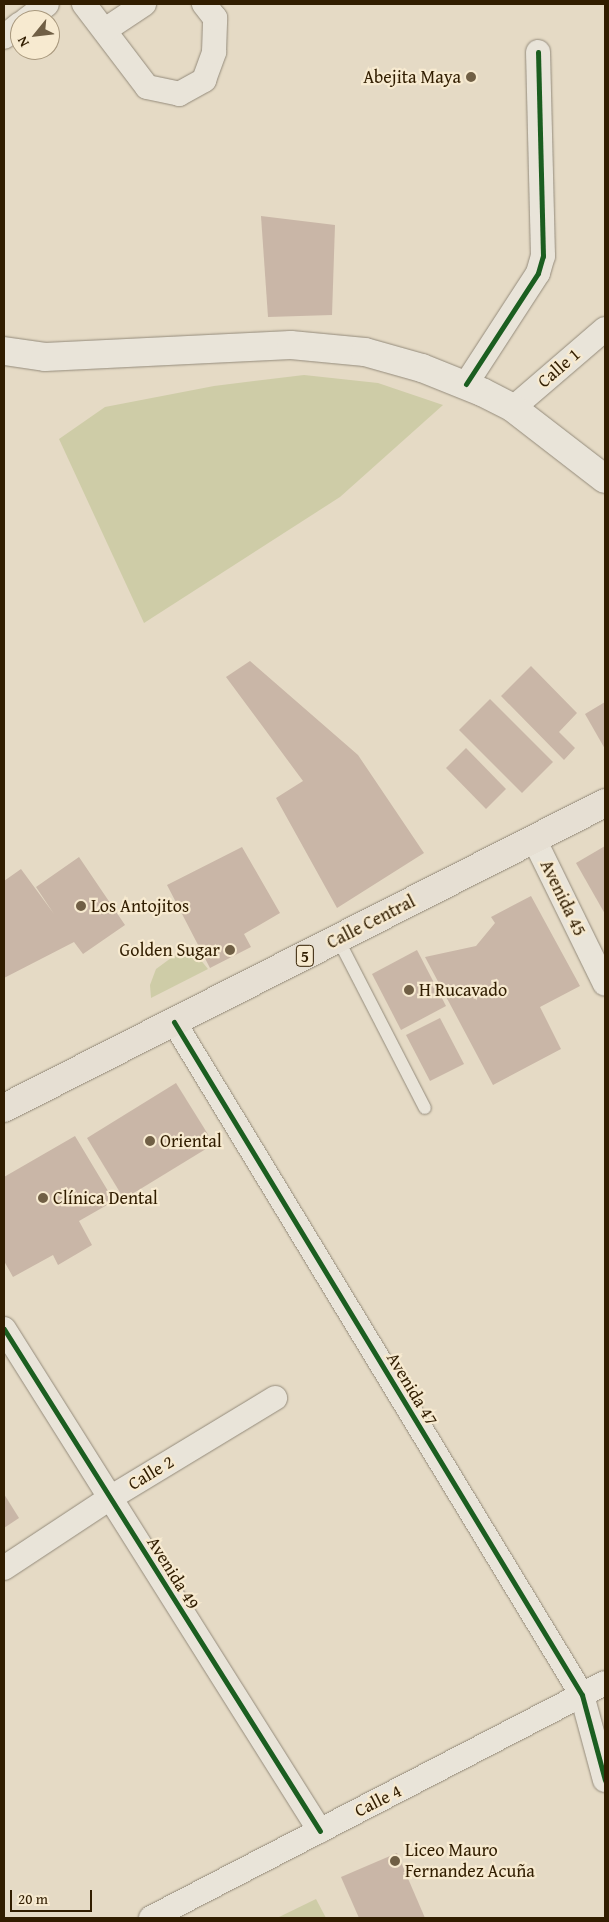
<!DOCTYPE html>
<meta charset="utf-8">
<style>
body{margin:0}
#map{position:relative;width:609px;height:1922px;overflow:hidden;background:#e5dac5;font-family:"Gentium Book Plus",serif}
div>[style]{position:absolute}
.green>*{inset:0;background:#cecca7}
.building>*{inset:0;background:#c9b6a7}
.roads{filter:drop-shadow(0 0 1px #948b7b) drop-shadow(0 0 1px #948b7b)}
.lane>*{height:12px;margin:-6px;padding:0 6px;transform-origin:6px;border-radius:6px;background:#e9e4d9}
.street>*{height:24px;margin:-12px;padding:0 12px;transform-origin:12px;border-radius:12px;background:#e9e4d9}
.secondary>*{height:28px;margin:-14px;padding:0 14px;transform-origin:14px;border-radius:14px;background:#e9e4d9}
.primary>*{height:28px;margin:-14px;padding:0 14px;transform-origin:14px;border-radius:14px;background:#e6dfd3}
.cycleway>*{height:5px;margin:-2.5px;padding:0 2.5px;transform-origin:2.5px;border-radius:2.5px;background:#1b5e20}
.dots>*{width:14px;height:14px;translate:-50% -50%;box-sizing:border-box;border:2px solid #f7ead0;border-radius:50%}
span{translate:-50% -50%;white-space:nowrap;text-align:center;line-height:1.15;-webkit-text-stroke:4.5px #f7ead0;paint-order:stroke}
.shield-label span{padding:1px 4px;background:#f7ead0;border:1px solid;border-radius:4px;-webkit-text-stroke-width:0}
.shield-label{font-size:16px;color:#311d00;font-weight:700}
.poi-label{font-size:18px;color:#311d00}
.right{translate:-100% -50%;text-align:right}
.left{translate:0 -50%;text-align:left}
.street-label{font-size:18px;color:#311d00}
.frame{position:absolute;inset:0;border:5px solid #311d00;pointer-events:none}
.north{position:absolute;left:10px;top:10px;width:50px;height:50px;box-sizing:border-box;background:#f7ead0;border:1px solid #a8987d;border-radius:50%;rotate:241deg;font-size:14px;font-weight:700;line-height:20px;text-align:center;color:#311d00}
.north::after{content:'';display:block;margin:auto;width:18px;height:22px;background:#705f45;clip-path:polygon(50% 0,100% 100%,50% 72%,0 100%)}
.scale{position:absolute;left:10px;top:1890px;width:82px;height:22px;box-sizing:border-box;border:2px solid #311d00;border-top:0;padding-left:6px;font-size:15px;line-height:18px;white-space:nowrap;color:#311d00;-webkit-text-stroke:4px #f7ead0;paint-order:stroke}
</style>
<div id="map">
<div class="green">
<i style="clip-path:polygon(304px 375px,378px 383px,443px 405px,340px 497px,144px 623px,59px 439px,105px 407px,214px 386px)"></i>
<i style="clip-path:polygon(182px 950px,195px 953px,208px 969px,151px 998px,150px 985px,156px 969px)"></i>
<i style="clip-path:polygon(316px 1899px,326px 1918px,277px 1918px)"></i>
</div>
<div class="building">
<i style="clip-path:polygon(261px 216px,335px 225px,332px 315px,268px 317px)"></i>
<i style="clip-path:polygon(250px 661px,358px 755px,424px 853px,337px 908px,276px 798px,303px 781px,226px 677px)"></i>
<i style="clip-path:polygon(531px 666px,577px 713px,559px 732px,575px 748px,564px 760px,501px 696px)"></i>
<i style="clip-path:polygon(490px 699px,553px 762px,522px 793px,459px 730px)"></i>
<i style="clip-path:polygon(605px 702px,605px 749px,585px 714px)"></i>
<i style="clip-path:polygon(466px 748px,506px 789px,486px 809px,446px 768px)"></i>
<i style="clip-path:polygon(605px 846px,605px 914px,576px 863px)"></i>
<i style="clip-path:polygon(242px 847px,280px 913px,244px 934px,251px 947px,210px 968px,167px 885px)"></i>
<i style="clip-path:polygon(79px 857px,125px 925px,83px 954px,74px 942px,4px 978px,4px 881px,21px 869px,54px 914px,36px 887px)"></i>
<i style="clip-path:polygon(531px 896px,580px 986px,540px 1007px,561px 1049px,493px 1085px,425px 957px,476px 946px,495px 923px,491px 917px)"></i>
<i style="clip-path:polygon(417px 950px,446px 1006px,401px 1030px,372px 974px)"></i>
<i style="clip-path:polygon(440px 1018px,464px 1064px,430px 1081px,406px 1035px)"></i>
<i style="clip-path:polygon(176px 1083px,214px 1144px,124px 1199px,87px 1138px)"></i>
<i style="clip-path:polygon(75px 1136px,114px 1201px,79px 1221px,92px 1245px,58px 1265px,53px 1255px,13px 1277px,4px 1261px,4px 1177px)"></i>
<i style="clip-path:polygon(4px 1494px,19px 1518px,4px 1528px)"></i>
<i style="clip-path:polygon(397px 1853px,425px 1918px,359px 1918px,341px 1877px)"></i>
</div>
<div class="roads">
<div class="lane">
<i style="left:338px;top:939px;width:190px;rotate:62.8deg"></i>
</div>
<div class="street">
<i style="left:84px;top:4px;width:104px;rotate:52.8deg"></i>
<i style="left:147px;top:87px;width:33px;rotate:12deg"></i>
<i style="left:179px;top:94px;width:29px;rotate:-29deg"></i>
<i style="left:204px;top:80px;width:30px;rotate:-70deg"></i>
<i style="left:214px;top:52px;width:34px;rotate:-88deg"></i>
<i style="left:215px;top:18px;width:18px;rotate:-128deg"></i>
<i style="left:26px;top:20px;width:26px;rotate:-37deg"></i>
<i style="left:105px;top:30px;width:47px;rotate:-33.7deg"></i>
<i style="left:4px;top:37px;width:21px;rotate:-39deg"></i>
<i style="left:466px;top:384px;width:132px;rotate:-57deg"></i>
<i style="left:538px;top:273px;width:18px;rotate:-74deg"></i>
<i style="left:543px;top:256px;width:204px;rotate:-91.4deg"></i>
<i style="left:513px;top:408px;width:121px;rotate:-40.7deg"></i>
<i style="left:534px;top:839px;width:161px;rotate:63.9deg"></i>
<i style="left:174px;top:1022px;width:787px;rotate:58.77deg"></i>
<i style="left:582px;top:1695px;width:88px;rotate:74.9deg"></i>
<i style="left:4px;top:1329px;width:593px;rotate:57.81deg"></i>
<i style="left:4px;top:1568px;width:127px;rotate:-33.4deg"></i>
<i style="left:110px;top:1498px;width:193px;rotate:-31.2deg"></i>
<i style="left:151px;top:1918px;width:511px;rotate:-27.37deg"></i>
</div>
<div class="secondary">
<i style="left:4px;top:351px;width:41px;rotate:8.3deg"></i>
<i style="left:45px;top:357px;width:246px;rotate:-2.8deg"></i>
<i style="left:291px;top:345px;width:74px;rotate:5.4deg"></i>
<i style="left:365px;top:352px;width:59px;rotate:15.7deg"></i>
<i style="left:422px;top:368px;width:65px;rotate:21.8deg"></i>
<i style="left:482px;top:392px;width:35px;rotate:27deg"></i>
<i style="left:513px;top:408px;width:116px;rotate:37.7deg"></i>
</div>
<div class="primary">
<i style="left:4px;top:1108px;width:674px;rotate:-26.91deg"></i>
</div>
</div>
<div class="cycleway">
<i style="left:466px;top:384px;width:132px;rotate:-57deg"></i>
<i style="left:538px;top:273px;width:18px;rotate:-74deg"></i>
<i style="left:543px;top:256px;width:204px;rotate:-91.4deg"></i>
<i style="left:174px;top:1022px;width:787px;rotate:58.77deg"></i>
<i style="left:582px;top:1695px;width:88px;rotate:74.9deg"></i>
<i style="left:4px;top:1329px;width:593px;rotate:57.81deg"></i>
</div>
<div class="dots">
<i style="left:471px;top:77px;background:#705f45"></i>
<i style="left:81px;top:906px;background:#705f45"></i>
<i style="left:230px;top:950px;background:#705f45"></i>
<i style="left:409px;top:990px;background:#705f45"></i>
<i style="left:150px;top:1141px;background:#705f45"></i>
<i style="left:43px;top:1198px;background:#705f45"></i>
<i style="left:395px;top:1861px;background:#705f45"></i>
</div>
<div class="shield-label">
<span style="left:305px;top:956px">5</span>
</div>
<div class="poi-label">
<span class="right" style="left:461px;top:77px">Abejita Maya</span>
<span class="left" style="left:91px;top:906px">Los Antojitos</span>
<span class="right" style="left:220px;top:950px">Golden Sugar</span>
<span class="left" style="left:419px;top:990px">H Rucavado</span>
<span class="left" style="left:160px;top:1141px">Oriental</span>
<span class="left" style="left:53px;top:1198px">Clínica Dental</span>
<span class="left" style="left:405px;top:1861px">Liceo Mauro<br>Fernandez Acuña</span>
</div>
<div class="street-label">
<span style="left:559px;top:368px;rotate:-41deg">Calle 1</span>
<span style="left:563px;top:898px;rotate:64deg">Avenida 45</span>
<span style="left:371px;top:922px;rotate:-27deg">Calle Central</span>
<span style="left:412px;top:1389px;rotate:59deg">Avenida 47</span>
<span style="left:151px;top:1473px;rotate:-31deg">Calle 2</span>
<span style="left:173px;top:1573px;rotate:58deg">Avenida 49</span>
<span style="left:378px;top:1801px;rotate:-27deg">Calle 4</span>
</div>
<div class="frame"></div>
<div class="north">N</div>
<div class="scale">20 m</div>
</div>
